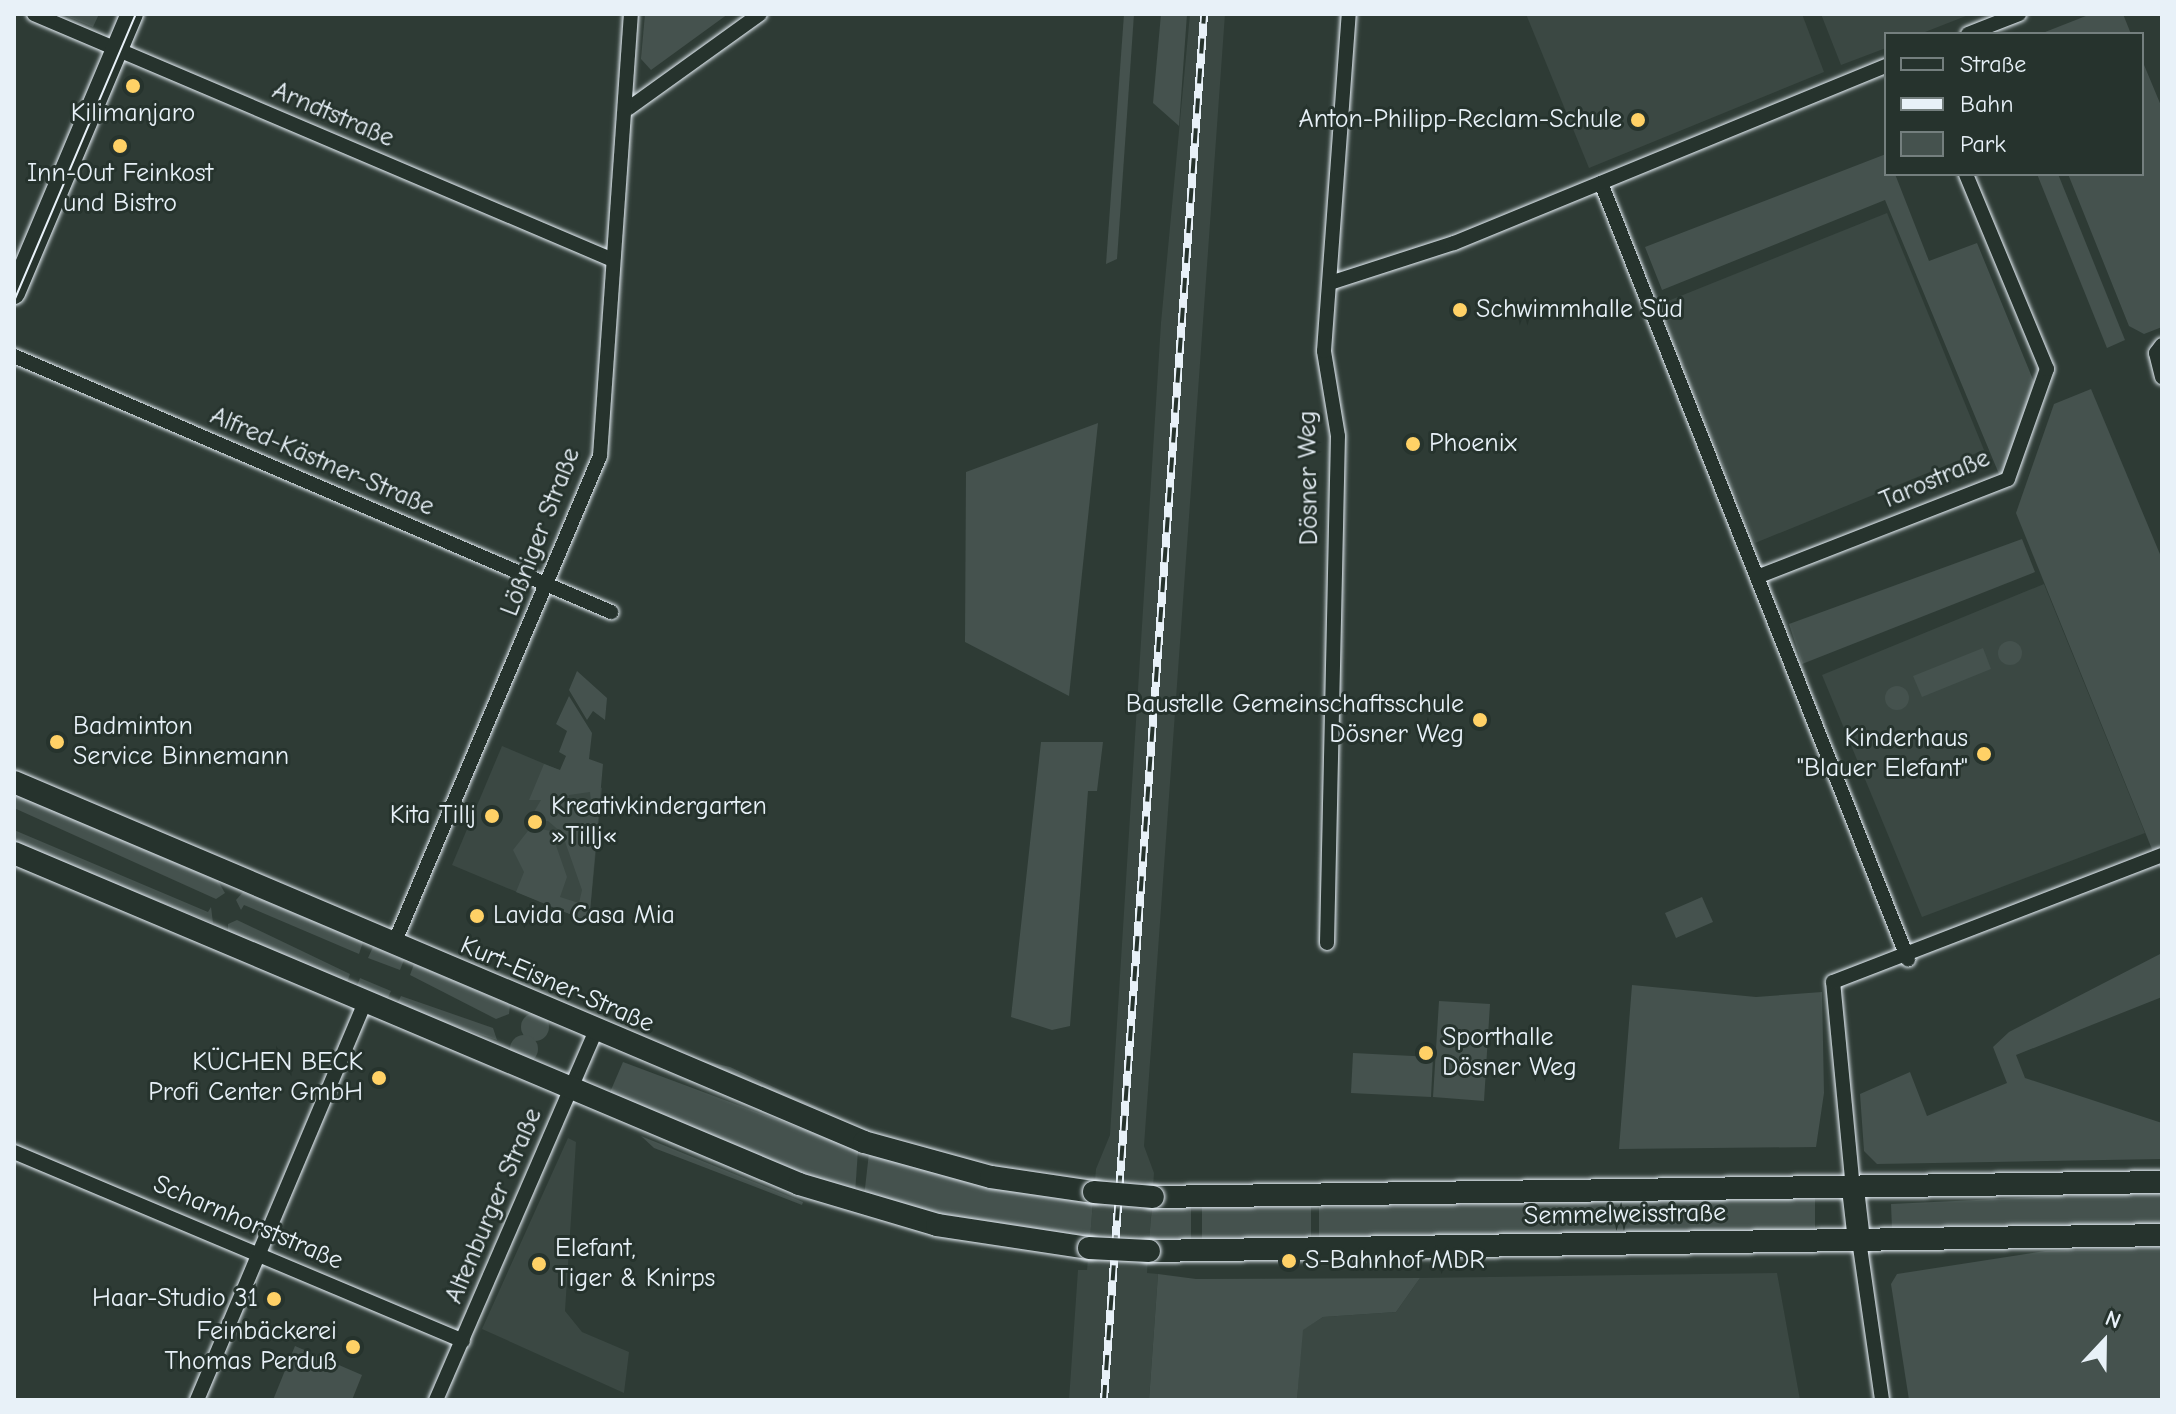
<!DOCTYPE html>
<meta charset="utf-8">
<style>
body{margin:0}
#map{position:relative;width:2176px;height:1414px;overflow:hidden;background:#2e3b35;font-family:"Comic Neue",sans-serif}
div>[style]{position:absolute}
.built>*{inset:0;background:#3b4843}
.green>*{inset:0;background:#45524e}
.round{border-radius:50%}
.roads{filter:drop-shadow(0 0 2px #e8f1f8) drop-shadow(0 0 2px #e8f1f8)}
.street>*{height:14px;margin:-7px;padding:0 7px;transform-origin:7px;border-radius:7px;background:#26332d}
.secondary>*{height:22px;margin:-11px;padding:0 11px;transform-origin:11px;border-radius:11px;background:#26332d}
.tram>*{height:2px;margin:-1px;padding:0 1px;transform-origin:1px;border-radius:1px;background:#e8f1f8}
.rail>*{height:8px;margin-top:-4px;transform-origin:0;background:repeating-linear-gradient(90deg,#26332d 0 15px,#e8f1f8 0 30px);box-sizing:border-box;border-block:2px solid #e8f1f8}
.bridges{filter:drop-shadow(0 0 2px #e8f1f8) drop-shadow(0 0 2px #e8f1f8)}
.secondary-bridge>*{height:22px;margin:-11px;padding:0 11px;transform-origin:11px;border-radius:11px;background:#26332d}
.dots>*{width:22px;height:22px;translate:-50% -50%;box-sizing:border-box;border:4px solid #26332d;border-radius:50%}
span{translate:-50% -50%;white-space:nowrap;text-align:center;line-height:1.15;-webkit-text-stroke:6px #26332d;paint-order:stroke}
.poi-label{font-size:26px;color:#e8f1f8}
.right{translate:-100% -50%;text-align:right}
.left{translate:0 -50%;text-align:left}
.street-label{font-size:26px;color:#e8f1f8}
.frame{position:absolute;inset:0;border:16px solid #e8f1f8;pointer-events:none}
.legend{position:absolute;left:1884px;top:32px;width:260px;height:144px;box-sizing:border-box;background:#26332d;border:2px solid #747f7e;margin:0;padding:10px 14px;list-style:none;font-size:24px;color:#e8f1f8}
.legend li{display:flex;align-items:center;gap:16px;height:40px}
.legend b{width:40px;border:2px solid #747f7e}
.north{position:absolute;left:2064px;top:1302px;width:80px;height:80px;-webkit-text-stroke:6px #26332d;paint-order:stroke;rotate:22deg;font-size:22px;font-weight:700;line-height:32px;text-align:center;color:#e8f1f8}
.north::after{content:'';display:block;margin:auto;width:28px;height:36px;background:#e8f1f8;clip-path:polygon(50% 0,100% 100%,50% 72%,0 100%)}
</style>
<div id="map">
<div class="built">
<i style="clip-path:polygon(1190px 14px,1225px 14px,1144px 1146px,1154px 1173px,1147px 1273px,1158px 1274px,1149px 1400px,1069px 1400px,1078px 1270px,1087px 1270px,1096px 1169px,1110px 1135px,1161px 323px)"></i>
<i style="clip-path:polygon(1526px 14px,1802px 14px,1824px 72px,1589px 168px)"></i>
<i style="clip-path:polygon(1821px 14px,1971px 14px,1920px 34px,1886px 34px,1886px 48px,1841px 65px)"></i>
<i style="clip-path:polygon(1887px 213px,1984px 450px,1755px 543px,1658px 305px)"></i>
<i style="clip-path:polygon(2044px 584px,2145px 833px,1922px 917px,1822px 675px)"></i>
<i style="clip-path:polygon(502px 746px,602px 788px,589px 922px,452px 865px)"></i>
<i style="clip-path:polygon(568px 1138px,576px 1142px,565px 1311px,582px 1332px,629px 1352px,624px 1393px,482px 1329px)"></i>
<i style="clip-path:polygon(1777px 1273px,1800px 1400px,1297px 1400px,1302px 1330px,1323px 1317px,1396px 1312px,1420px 1278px)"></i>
</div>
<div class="green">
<i style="clip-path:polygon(62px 14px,99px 14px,93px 27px)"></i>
<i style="clip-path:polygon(645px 14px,728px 14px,651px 70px,641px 59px)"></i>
<i style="clip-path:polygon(1124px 14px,1134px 14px,1117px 259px,1106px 264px)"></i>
<i style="clip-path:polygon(1161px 14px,1187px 14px,1179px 126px,1153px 103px)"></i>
<i style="clip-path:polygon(2091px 14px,2123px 14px,2131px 34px,2040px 34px)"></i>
<i style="clip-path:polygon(2142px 60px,2162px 108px,2162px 327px,2144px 334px,2129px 326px,2068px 174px,2142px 174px)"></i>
<i style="clip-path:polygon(1886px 154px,1886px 174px,1895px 174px,1929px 261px,1977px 243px,2034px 382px,2006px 472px,1999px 474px,1885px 200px,1662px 290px,1645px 247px)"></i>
<i style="clip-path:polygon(2037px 174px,2058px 174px,2125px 340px,2107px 348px)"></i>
<i style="clip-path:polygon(2091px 389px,2162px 559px,2162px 874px,2016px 513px,2054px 404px)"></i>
<i style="clip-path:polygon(1098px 423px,1069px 696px,965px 642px,966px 472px)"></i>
<i style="clip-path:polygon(2022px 539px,2035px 572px,1802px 664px,1789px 624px)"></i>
<i class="round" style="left:1998px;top:641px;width:24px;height:24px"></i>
<i style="clip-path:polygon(1983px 648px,1991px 669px,1922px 697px,1913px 676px)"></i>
<i style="clip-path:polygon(577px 671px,607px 698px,605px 720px,593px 711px,587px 720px,569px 690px)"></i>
<i class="round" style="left:1885px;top:686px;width:24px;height:24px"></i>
<i style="clip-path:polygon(evenodd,569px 696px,592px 733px,589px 759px,603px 764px,589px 922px,516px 892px,524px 872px,513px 850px,531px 827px,551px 831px,567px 877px,560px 897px,579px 903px,582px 890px,562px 833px,548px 821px,528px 822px,541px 800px,529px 800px,544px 764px,560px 770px,566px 756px,559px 752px,567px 731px,556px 724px,569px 696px,590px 792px,591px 802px,566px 805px,569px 795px,590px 792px)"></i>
<i style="clip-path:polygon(1041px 742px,1103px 742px,1097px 791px,1088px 791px,1070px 1026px,1052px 1030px,1011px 1017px)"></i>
<i style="clip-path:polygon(14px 794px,218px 881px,225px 893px,216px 899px,14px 808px)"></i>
<i style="clip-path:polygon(14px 830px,208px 912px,211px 907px,213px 923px,14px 844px)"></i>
<i style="clip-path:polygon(243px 892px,363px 942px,359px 954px,244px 905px,241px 910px,236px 900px)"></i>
<i style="clip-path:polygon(1702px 897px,1713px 922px,1676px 938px,1665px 913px)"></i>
<i style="clip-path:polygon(237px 920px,350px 974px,346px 985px,228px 934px,228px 924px)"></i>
<i style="clip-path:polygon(373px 947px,404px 960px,400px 970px,368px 958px)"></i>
<i style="clip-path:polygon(2162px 953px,2162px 997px,2016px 1055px,2025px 1078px,2162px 1123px,2162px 1159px,1877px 1164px,1864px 1151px,1860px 1094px,1910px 1072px,1927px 1116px,2007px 1083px,1993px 1047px,2009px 1032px)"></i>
<i style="clip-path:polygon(414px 964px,510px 1005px,509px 1014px,496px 1019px,410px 975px)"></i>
<i style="clip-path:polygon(360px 978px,391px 991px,386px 1002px,356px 989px)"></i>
<i style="clip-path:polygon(1632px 985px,1756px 997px,1822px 992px,1824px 1093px,1816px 1147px,1619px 1149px)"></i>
<i style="clip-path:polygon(401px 996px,493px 1028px,497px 1040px,396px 1006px)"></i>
<i style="clip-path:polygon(1439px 1001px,1490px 1004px,1484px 1101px,1433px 1097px)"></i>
<i class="round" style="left:521px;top:1013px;width:28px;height:28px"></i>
<i class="round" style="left:510px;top:1035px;width:28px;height:28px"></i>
<i style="clip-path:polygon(1353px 1053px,1433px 1057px,1431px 1097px,1351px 1093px)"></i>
<i style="clip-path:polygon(696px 1059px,730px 1067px,834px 1115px,788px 1097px)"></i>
<i style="clip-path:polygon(623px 1062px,858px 1150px,855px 1194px,608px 1097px)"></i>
<i style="clip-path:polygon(641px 1136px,803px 1202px,802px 1205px,654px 1148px)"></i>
<i style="clip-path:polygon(869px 1153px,975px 1183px,1093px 1201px,1090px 1239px,977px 1224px,864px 1197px)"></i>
<i style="clip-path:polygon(2162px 1191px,2162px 1225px,1892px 1229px,1891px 1204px)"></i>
<i style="clip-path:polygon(1815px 1198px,1815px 1231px,1319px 1240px,1319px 1207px)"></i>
<i style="clip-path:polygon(1152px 1206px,1191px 1207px,1191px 1241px,1149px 1241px)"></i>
<i style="clip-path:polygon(1202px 1207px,1311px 1207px,1311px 1240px,1202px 1241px)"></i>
<i style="clip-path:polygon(2162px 1247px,2162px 1400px,1909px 1400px,1891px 1284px,1897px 1274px,2045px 1251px)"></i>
<i style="clip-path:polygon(1158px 1274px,1196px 1279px,1420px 1278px,1396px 1312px,1323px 1317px,1303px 1330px,1297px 1400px,1149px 1400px)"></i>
<i style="clip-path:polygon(295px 1346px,362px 1375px,352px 1400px,273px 1400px)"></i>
</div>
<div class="roads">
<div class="street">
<i style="left:34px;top:14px;width:629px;rotate:23.02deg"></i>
<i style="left:1968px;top:34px;width:55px;rotate:-21.4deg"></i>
<i style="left:629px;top:108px;width:161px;rotate:-35.7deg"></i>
<i style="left:1601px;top:183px;width:835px;rotate:68.42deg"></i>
<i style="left:1330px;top:283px;width:130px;rotate:-17.9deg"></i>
<i style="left:1454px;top:243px;width:467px;rotate:-22.3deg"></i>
<i style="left:2162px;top:345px;width:10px;rotate:127deg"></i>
<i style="left:2156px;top:353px;width:25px;rotate:76deg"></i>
<i style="left:14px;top:356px;width:650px;rotate:23.21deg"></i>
<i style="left:1757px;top:577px;width:269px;rotate:-21.3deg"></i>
<i style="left:2008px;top:479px;width:117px;rotate:-70.5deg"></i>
<i style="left:2047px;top:369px;width:211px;rotate:-112.6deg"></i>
<i style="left:1327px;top:943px;width:507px;rotate:-88.76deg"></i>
<i style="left:1338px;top:436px;width:86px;rotate:-99.4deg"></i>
<i style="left:1324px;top:351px;width:338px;rotate:-85.8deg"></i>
<i style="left:393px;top:946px;width:532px;rotate:-67.1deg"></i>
<i style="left:600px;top:456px;width:443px;rotate:-86deg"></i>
<i style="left:14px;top:1152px;width:487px;rotate:22.8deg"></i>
<i style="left:1853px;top:1189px;width:208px;rotate:-95.5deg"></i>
<i style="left:1833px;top:982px;width:353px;rotate:-21.1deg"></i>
<i style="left:1859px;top:1240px;width:162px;rotate:81.8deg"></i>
<i style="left:197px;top:1400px;width:431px;rotate:-67.1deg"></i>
<i style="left:436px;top:1400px;width:402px;rotate:-66.6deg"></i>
</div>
<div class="secondary">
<i style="left:14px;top:293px;width:303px;rotate:-67.1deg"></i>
<i style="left:14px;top:782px;width:923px;rotate:22.95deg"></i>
<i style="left:864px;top:1142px;width:132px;rotate:15.4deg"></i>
<i style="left:991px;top:1177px;width:104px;rotate:8.3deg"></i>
<i style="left:14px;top:853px;width:852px;rotate:22.86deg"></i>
<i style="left:799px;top:1184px;width:144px;rotate:16.5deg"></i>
<i style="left:937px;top:1225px;width:154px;rotate:8.6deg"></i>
<i style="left:1853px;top:1189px;width:51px;rotate:83.3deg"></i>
<i style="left:1153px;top:1197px;width:1009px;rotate:-0.85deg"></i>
<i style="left:1149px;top:1251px;width:1013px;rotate:-0.9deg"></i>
</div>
</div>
<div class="tram">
<i style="left:14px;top:301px;width:312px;rotate:-67deg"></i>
</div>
<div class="rail">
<i style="left:1104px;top:1400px;width:1390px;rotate:-85.87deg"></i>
</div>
<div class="bridges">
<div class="secondary-bridge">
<i style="left:1094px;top:1192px;width:59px;rotate:4.8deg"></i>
<i style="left:1089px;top:1248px;width:60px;rotate:2.9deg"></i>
</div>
</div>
<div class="dots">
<i style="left:133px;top:86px;background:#ffd166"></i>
<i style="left:1638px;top:120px;background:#ffd166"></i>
<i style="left:120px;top:146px;background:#ffd166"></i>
<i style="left:1460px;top:310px;background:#ffd166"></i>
<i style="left:1413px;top:444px;background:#ffd166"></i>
<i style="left:1480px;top:720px;background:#ffd166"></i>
<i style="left:57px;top:742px;background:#ffd166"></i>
<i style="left:1984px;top:754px;background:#ffd166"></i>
<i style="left:492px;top:816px;background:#ffd166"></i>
<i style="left:535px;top:822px;background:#ffd166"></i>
<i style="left:477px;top:916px;background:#ffd166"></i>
<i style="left:1426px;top:1053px;background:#ffd166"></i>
<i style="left:379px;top:1078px;background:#ffd166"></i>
<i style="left:1289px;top:1261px;background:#ffd166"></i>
<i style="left:539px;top:1264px;background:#ffd166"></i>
<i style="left:274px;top:1299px;background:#ffd166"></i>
<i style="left:353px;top:1347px;background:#ffd166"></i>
</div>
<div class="poi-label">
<span style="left:133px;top:114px">Kilimanjaro</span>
<span class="right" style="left:1622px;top:120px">Anton-Philipp-Reclam-Schule</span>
<span style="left:120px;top:189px">Inn-Out Feinkost<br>und Bistro</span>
<span class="left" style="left:1476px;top:310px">Schwimmhalle Süd</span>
<span class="left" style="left:1429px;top:444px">Phoenix</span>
<span class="right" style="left:1464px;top:720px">Baustelle Gemeinschaftsschule<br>Dösner Weg</span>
<span class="left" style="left:73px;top:742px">Badminton<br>Service Binnemann</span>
<span class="right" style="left:1968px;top:754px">Kinderhaus<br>"Blauer Elefant"</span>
<span class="left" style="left:551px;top:822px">Kreativkindergarten<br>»Tillj«</span>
<span class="right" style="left:476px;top:816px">Kita Tillj</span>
<span class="left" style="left:493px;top:916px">Lavida Casa Mia</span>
<span class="left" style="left:1442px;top:1053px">Sporthalle<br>Dösner Weg</span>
<span class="right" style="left:363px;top:1078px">KÜCHEN BECK<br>Profi Center GmbH</span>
<span class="left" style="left:555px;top:1264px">Elefant,<br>Tiger &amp; Knirps</span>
<span class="left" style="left:1305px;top:1261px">S-Bahnhof MDR</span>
<span class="right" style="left:258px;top:1299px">Haar-Studio 31</span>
<span class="right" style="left:337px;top:1347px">Feinbäckerei<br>Thomas Perduß</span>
</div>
<div class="street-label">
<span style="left:333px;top:115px;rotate:23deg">Arndtstraße</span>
<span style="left:322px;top:462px;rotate:23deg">Alfred-Kästner-Straße</span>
<span style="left:1309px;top:478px;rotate:-91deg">Dösner Weg</span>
<span style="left:1935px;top:480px;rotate:-23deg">Tarostraße</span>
<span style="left:541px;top:532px;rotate:-69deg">Lößniger Straße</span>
<span style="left:557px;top:985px;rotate:23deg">Kurt-Eisner-Straße</span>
<span style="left:494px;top:1206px;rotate:-67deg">Altenburger Straße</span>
<span style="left:1625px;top:1215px;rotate:-1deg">Semmelweisstraße</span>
<span style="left:248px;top:1223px;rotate:23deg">Scharnhorststraße</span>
</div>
<div class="frame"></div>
<ul class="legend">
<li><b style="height:10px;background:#26332d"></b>Straße</li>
<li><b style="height:10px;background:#e8f1f8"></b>Bahn</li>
<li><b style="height:22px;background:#45524e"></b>Park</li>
</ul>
<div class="north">N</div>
</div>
